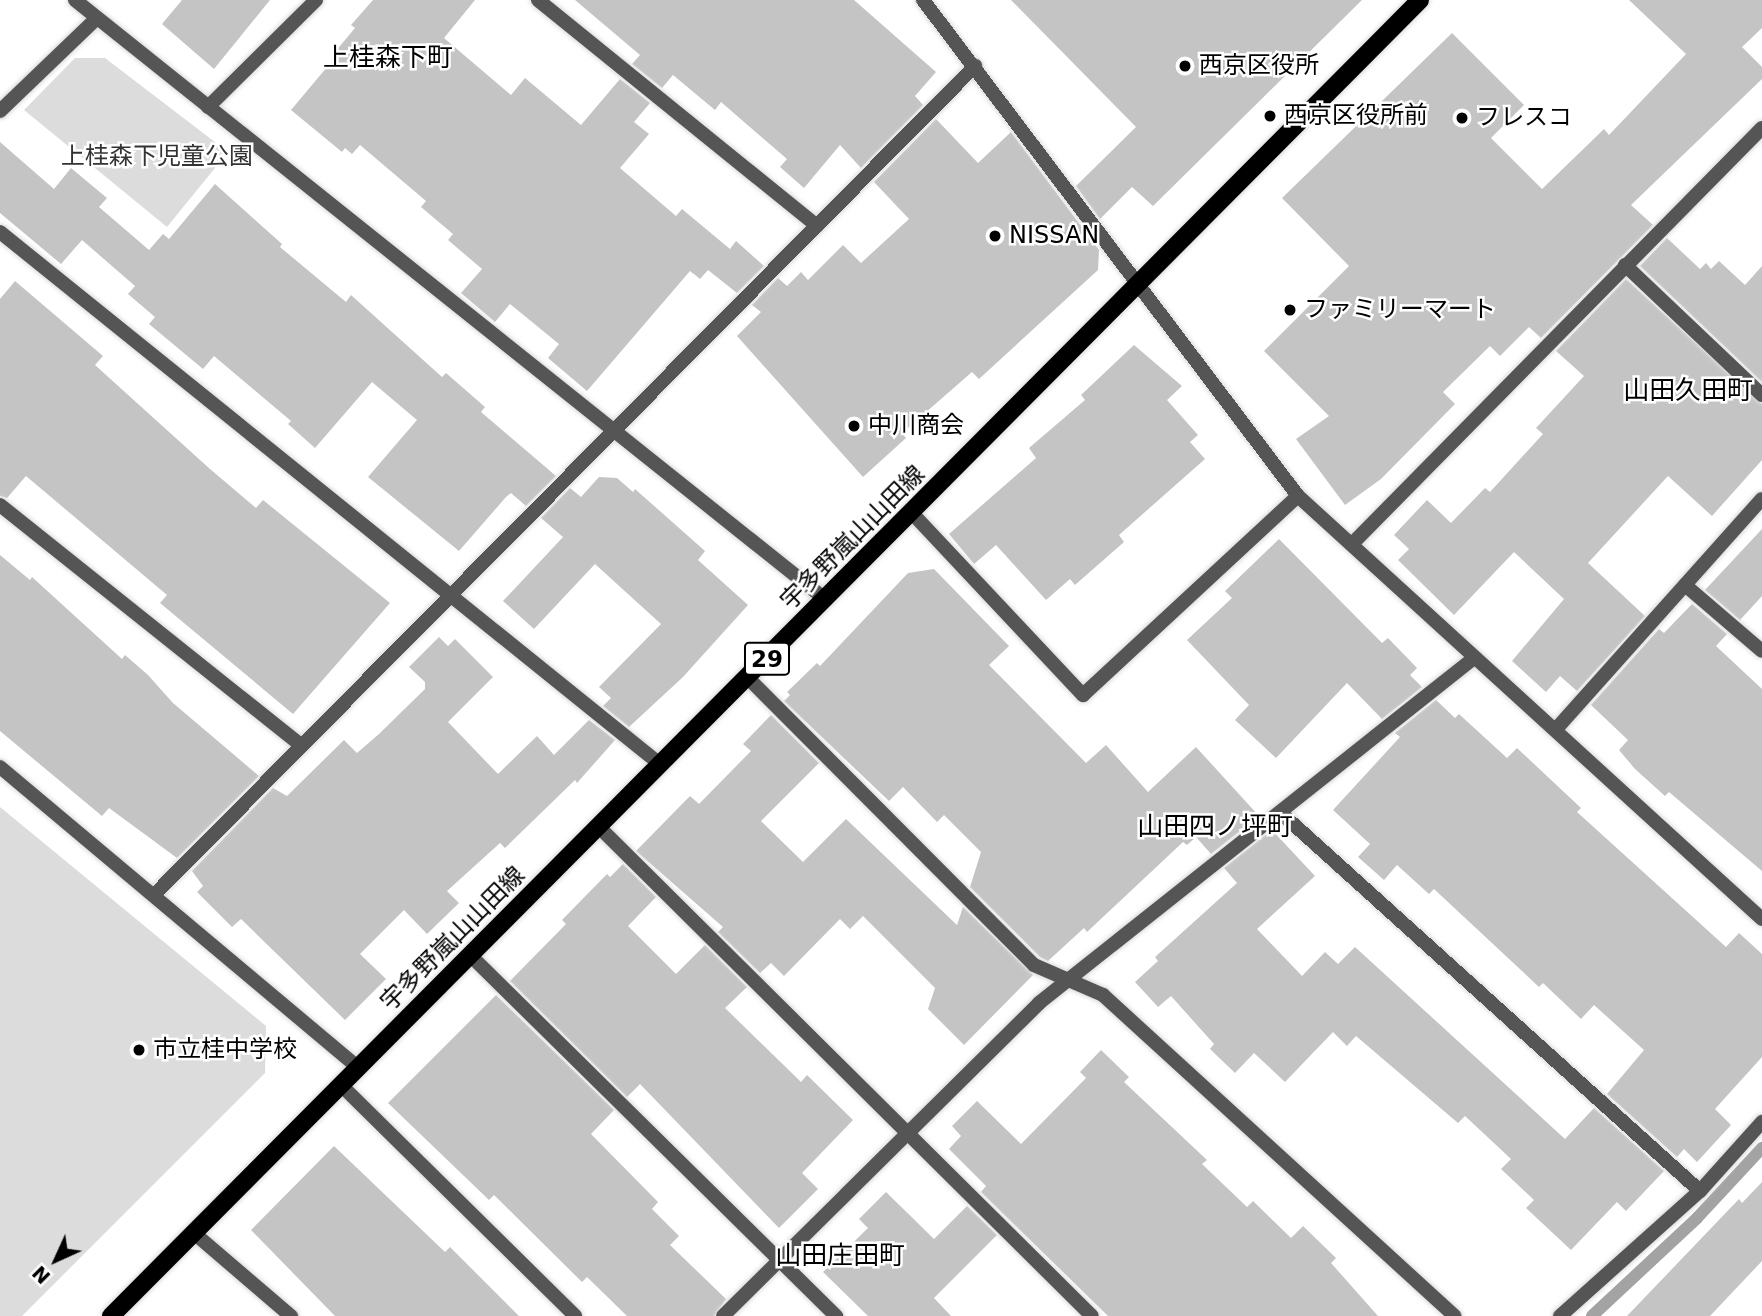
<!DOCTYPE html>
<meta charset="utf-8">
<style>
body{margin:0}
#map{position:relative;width:1762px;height:1316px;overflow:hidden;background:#fff;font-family:"DejaVu Sans","Noto Sans JP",sans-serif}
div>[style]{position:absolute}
.green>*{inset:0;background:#dcdcdc}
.stream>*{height:12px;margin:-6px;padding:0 6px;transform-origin:6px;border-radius:6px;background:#a3a3a3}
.building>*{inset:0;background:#c4c4c4}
.roads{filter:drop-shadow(0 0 2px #dbdbdb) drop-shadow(0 0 2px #dbdbdb)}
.minor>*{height:14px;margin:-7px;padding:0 7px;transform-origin:7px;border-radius:7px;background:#555}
.primary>*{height:18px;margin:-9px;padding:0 9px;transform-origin:9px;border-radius:9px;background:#000}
.dots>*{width:19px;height:19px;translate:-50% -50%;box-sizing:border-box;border:4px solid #fff;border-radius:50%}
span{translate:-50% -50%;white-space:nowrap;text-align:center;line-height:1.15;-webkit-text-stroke:5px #fff;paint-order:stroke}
.shield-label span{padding:2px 5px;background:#fff;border:2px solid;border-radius:5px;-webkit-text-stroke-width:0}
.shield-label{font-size:23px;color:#000;font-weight:700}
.poi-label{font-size:24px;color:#000}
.left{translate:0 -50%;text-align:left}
.park-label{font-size:24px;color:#333}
.street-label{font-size:24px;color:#000}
.neighbourhood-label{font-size:26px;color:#000}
.north{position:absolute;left:21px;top:1225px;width:70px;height:70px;-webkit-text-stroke:5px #fff;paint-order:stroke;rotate:225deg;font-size:19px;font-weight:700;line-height:28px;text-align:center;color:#000}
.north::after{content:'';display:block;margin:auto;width:24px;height:32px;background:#000;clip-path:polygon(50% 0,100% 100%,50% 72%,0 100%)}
</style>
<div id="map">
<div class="green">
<i style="clip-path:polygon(75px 58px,105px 58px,228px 152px,167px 227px,24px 110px)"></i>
<i style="clip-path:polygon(0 807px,266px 1026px,265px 1073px,22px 1316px,0 1316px)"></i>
</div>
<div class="stream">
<i style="left:1592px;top:1316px;width:144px;rotate:-43deg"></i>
<i style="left:1697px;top:1218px;width:96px;rotate:-47.1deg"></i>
</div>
<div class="building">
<i style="clip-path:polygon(182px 0,270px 0,214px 69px,162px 24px)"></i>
<i style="clip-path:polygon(373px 0,475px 0,444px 38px,511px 95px,525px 78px,581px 125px,620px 79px,650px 103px,634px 122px,649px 134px,620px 168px,676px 216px,682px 209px,730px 249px,736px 241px,764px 266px,737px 293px,708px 270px,700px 279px,690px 271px,587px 391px,548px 358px,559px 344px,510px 304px,495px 322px,461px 293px,482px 269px,448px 240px,453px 234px,421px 207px,426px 201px,360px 145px,352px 154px,345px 148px,342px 152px,291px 110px,338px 54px,335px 52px,355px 28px,351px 25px)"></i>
<i style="clip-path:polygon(575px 0,854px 0,936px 72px,915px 96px,923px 105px,861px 168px,840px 145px,804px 188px,780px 167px,787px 159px,721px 102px,715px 110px,673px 75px,662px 88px,632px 64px,640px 55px)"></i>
<i style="clip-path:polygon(1011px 0,1362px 0,1153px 206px,1132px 187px,1100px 219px,1076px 186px,1136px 127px)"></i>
<i style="clip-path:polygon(1629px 0,1762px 0,1762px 28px,1742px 47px,1762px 67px,1762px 79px,1631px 205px,1653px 225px,1541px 338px,1529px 327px,1500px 356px,1490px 346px,1443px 392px,1455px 404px,1381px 479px,1345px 505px,1296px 439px,1329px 416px,1264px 351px,1349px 266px,1282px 198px,1452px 33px,1524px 105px,1491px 138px,1542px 189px,1604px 129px,1609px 135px,1686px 54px)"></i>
<i style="clip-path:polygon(936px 119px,978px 163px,1011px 132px,1099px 250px,1098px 270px,979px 379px,972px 372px,902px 433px,906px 438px,863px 477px,737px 336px,761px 312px,752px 305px,778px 278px,787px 286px,801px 272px,808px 280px,843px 245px,861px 263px,909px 219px,874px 182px)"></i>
<i style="clip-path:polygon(0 142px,54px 189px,71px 168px,107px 198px,99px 207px,149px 250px,163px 234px,169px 239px,215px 184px,282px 244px,280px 247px,346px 302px,351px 295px,442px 377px,446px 373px,485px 407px,481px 412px,556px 476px,526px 506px,511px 493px,506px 497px,459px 551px,368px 477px,417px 420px,372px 382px,315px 448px,288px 424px,291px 421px,214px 356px,203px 369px,149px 324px,155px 317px,128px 294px,135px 286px,82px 240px,61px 264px,0 213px)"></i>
<i style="clip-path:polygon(1667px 238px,1700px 269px,1706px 263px,1711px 269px,1719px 261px,1745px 285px,1762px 266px,1762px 382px,1640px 266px)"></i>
<i style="clip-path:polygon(1626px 279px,1762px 404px,1762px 460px,1712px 516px,1668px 476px,1588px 563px,1645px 616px,1577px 691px,1560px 676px,1546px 692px,1512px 661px,1564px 599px,1514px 552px,1454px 615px,1398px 560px,1409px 549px,1394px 535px,1427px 500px,1451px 523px,1485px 488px,1490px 492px,1543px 434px,1536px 428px,1584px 376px,1556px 351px)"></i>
<i style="clip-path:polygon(15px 281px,103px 356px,95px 365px,210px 469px,256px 508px,263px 500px,390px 603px,293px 714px,160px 603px,167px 595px,26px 476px,7px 498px,0 496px,0 299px)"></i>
<i style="clip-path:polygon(1134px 345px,1182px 386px,1167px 400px,1198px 435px,1190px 442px,1205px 459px,1119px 535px,1124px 542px,1075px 585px,1070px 579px,1046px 600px,996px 545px,974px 564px,949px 534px,1036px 458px,1029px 448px,1085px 400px,1081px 395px)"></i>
<i style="clip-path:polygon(599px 477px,617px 478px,633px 492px,635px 489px,705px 551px,698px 560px,748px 605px,683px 677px,629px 727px,603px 706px,611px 698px,599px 687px,661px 624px,595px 564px,534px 629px,503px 601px,563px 537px,541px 518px,570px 488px,581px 497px)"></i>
<i style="clip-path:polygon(1762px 529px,1762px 596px,1740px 620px,1705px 590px)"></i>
<i style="clip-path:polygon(1279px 539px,1382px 643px,1388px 638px,1417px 668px,1410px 675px,1422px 687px,1382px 719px,1347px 683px,1276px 758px,1235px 720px,1249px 705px,1187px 640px,1232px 598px,1225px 591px)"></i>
<i style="clip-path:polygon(0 555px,30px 580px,32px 577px,122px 659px,125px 655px,148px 675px,173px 703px,259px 776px,177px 858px,109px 808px,102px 816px,0 731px)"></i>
<i style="clip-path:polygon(934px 569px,1009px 646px,989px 665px,1086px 763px,1106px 745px,1148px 792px,1196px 747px,1259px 816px,1211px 854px,1196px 837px,1187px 845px,1183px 842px,1087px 932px,1084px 928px,1048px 961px,1040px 957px,970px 887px,981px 852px,944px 815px,937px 822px,903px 787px,889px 801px,784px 701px,790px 695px,787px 692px,817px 663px,820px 666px,908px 573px)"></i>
<i style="clip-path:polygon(1692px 604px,1727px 634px,1716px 646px,1762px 689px,1762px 871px,1669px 792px,1665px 796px,1635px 769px,1619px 750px,1628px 740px,1591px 705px,1659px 629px,1664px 633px)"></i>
<i style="clip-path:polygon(439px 637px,448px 646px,455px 639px,493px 677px,448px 722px,498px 774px,537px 736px,554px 755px,589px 720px,615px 740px,577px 783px,575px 780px,505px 848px,500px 843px,447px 891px,459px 903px,427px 934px,404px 910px,360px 954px,386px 979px,345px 1020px,241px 919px,232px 927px,197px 892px,203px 886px,192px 871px,273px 788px,287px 796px,344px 740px,357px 753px,379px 734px,425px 689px,425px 682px,409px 667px)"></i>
<i style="clip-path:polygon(1436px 700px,1455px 718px,1459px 714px,1507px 758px,1517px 748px,1581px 808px,1577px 812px,1726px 947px,1739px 933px,1762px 954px,1762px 1057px,1715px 1109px,1731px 1125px,1697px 1162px,1684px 1149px,1677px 1157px,1607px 1094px,1644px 1050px,1594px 1005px,1581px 1019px,1543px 983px,1539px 987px,1434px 889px,1429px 894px,1397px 865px,1384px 880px,1358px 857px,1370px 844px,1333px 810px,1400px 737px,1395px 733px)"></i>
<i style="clip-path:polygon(771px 715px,819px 763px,761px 821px,803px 862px,846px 819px,957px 925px,963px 907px,1033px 975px,964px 1045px,928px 1009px,935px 988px,863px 916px,850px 929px,840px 919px,784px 976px,771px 963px,760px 973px,718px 932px,723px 927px,636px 851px,690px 796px,699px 804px,751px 751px,743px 744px)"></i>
<i style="clip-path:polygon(1272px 830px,1315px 876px,1257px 929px,1302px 976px,1325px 952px,1338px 964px,1355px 947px,1565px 1139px,1594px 1108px,1664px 1171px,1626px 1211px,1617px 1202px,1571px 1250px,1526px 1208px,1534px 1200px,1501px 1169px,1511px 1159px,1465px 1116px,1458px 1123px,1356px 1036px,1347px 1046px,1333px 1032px,1285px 1082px,1254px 1053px,1235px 1073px,1210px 1049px,1214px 1044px,1171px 996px,1158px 1007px,1135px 982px,1158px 961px,1155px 957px,1237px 883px,1224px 868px)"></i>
<i style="clip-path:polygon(623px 864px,656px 897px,628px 926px,676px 974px,705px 945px,747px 987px,725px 1008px,801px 1082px,807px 1075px,853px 1120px,802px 1173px,818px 1189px,779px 1228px,640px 1084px,627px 1097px,510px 981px,566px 924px,562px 920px,607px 874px,610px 877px)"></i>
<i style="clip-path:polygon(496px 995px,614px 1110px,591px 1134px,658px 1202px,652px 1209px,679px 1236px,670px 1245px,726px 1299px,714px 1316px,627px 1316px,587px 1277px,582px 1282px,494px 1195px,489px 1200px,388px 1103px)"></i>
<i style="clip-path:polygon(1101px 1050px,1129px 1077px,1124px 1082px,1207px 1160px,1202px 1164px,1247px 1207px,1253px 1201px,1291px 1238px,1303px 1226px,1336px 1258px,1331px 1263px,1378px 1316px,1108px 1316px,981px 1192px,986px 1186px,949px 1149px,961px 1136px,952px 1126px,977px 1101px,1021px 1144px,1086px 1078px,1080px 1072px)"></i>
<i style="clip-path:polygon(334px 1146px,445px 1252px,450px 1247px,519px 1316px,335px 1316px,251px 1230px)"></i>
<i style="clip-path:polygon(1762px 1182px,1762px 1261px,1710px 1316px,1627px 1316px,1739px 1199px,1742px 1203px)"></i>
<i style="clip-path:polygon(886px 1192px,934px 1239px,967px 1206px,997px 1235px,934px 1298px,951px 1316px,868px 1316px,823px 1272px,868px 1228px,859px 1219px)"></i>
</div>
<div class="roads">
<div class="minor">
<i style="left:75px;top:0;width:961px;rotate:38.62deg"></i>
<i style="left:538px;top:0;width:359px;rotate:39deg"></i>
<i style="left:923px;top:0;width:622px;rotate:52.91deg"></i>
<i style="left:1298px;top:496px;width:628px;rotate:42.35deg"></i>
<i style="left:208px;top:107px;width:152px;rotate:-44.7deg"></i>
<i style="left:0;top:111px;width:134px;rotate:-43.8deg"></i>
<i style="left:0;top:232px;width:849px;rotate:38.88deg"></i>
<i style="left:1625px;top:265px;width:189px;rotate:43.5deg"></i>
<i style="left:0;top:505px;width:386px;rotate:38.6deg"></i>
<i style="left:912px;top:513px;width:250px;rotate:46.8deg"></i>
<i style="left:1083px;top:695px;width:293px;rotate:-42.8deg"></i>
<i style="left:1352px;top:544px;width:584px;rotate:-45.42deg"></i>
<i style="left:1685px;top:585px;width:101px;rotate:40.6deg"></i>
<i style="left:748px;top:678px;width:405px;rotate:45.1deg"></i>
<i style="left:1034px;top:965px;width:75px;rotate:23.5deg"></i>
<i style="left:1103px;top:995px;width:476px;rotate:42.4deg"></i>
<i style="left:1557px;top:728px;width:307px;rotate:-48.2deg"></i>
<i style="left:0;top:767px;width:468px;rotate:40deg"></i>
<i style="left:1281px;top:813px;width:564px;rotate:42.06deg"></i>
<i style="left:599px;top:827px;width:694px;rotate:44.77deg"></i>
<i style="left:154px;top:895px;width:1167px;rotate:-45.28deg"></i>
<i style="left:471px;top:956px;width:513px;rotate:44.6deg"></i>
<i style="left:341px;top:1085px;width:329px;rotate:44.6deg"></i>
<i style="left:194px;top:1233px;width:128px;rotate:40.6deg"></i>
<i style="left:723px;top:1316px;width:445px;rotate:-44.7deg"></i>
<i style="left:1039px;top:1003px;width:555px;rotate:-38.42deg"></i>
<i style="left:1560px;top:1316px;width:188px;rotate:-41.8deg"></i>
<i style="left:1700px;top:1191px;width:93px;rotate:-48.1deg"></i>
</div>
<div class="primary">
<i style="left:111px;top:1316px;width:1856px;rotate:-45.15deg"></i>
</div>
</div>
<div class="dots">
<i style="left:1185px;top:66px;background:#000"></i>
<i style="left:1270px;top:116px;background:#000"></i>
<i style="left:1462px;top:118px;background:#000"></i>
<i style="left:995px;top:236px;background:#000"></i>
<i style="left:1290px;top:310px;background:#000"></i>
<i style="left:854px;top:426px;background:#000"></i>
<i style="left:139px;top:1050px;background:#000"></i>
</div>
<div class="shield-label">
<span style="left:767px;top:659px">29</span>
</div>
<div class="poi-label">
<span class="left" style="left:1199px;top:66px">西京区役所</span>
<span class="left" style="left:1284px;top:116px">西京区役所前</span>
<span class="left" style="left:1476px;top:118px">フレスコ</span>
<span class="left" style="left:1009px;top:236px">NISSAN</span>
<span class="left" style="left:1304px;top:310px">ファミリーマート</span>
<span class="left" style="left:868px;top:426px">中川商会</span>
<span class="left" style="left:153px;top:1050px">市立桂中学校</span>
</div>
<div class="park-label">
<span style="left:157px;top:157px">上桂森下児童公園</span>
</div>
<div class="street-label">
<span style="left:853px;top:538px;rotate:-45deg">宇多野嵐山山田線</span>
<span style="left:453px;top:939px;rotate:-45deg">宇多野嵐山山田線</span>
</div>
<div class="neighbourhood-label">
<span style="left:388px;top:58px">上桂森下町</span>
<span style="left:1688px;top:391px">山田久田町</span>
<span style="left:1215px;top:827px">山田四ノ坪町</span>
<span style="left:840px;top:1256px">山田庄田町</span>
</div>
<div class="north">N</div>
</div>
